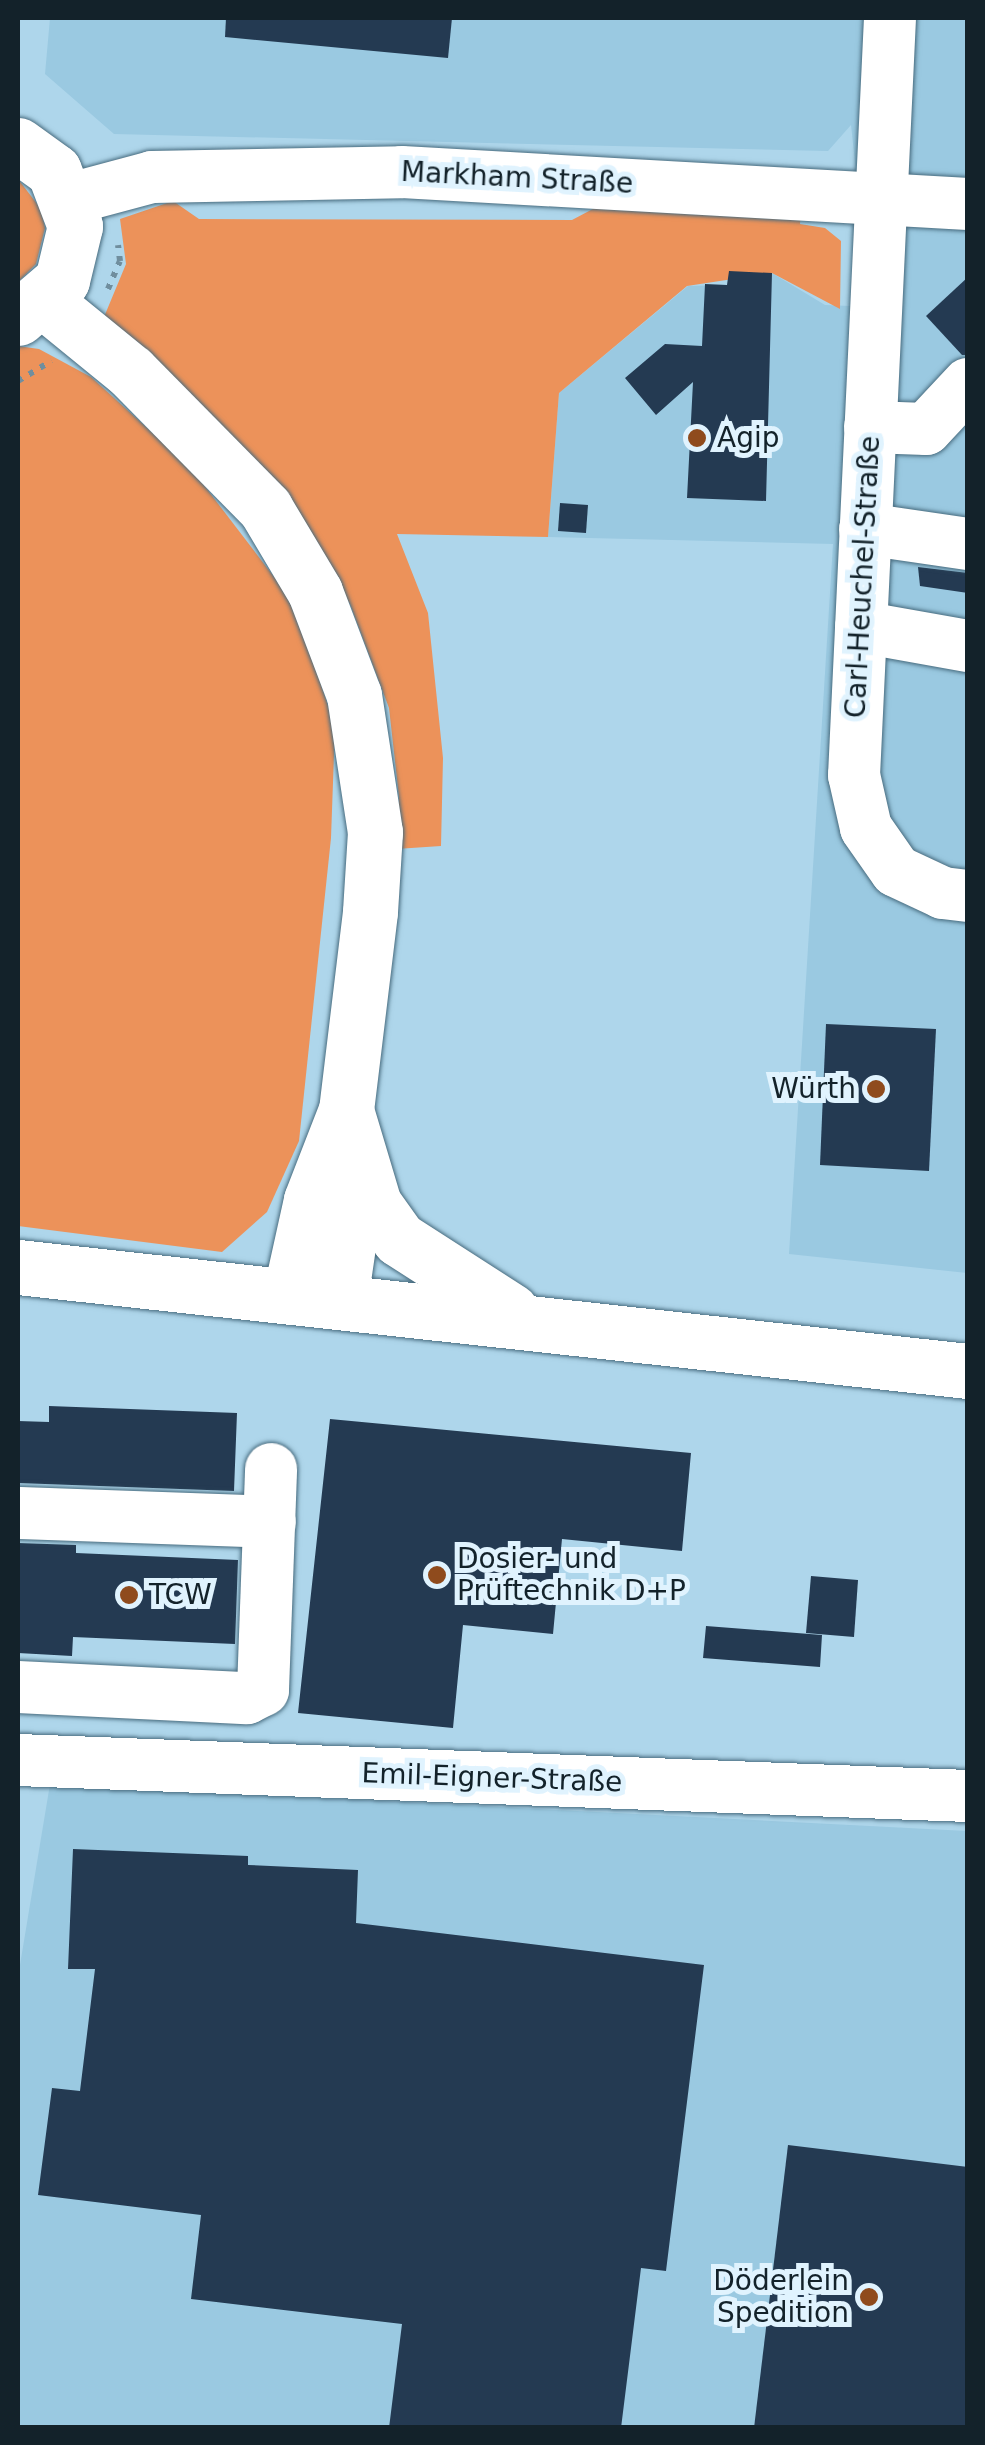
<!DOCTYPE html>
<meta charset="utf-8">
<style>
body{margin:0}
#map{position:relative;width:985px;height:2445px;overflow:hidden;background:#aed6eb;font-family:"DejaVu Sans",sans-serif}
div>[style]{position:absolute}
.built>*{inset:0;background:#9ac9e1}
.green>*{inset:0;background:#ec925a}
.building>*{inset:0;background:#243a52}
.path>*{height:6px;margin-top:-3px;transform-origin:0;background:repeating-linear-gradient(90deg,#708e9e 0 5px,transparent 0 13px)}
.roads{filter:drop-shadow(0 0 2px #476b7e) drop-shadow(0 0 2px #476b7e)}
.minor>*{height:52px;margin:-26px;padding:0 26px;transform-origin:26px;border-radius:26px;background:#fff}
.major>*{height:55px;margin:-27.5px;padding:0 27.5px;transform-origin:27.5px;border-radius:27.5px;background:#fff}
.dots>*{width:28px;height:28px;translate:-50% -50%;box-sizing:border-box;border:5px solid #e0f3fe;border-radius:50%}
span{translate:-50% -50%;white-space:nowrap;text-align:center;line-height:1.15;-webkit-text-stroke:10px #e0f3fe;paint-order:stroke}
.street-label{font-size:28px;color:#13222a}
.poi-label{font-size:28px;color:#13222a}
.left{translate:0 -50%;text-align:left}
.right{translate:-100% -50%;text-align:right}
.frame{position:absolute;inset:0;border:20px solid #13222a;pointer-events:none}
</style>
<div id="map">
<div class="built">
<i style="clip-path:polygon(50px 18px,967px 18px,967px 1273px,789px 1254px,833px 544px,548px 537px,559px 393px,688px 286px,727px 285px,729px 271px,772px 273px,825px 305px,850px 306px,865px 255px,851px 125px,828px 151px,114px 134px,45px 74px)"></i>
<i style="clip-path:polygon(50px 1784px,967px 1831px,967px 2427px,18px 2428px,18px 1977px)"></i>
</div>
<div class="green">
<i style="clip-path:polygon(18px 179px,41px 209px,45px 228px,36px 264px,18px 282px)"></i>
<i style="clip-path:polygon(173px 201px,199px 219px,572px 220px,606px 202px,801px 212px,800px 224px,825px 228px,841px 241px,840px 309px,772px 273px,687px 286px,559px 393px,548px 537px,397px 534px,428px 613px,443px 758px,441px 846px,396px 849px,399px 797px,389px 708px,350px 604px,283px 502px,104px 317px,126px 264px,120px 219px)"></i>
<i style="clip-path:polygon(18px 346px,39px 349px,91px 377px,190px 467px,294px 603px,335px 727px,331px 838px,299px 1141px,267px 1212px,222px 1252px,18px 1226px)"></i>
</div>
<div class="building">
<i style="clip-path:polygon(226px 18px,452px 18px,448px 58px,225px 37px)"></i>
<i style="clip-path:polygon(729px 271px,772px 273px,766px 501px,687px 498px,693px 382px,656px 415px,625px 378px,665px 344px,702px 346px,705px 284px,727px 285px)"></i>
<i style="clip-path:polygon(968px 277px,968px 355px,962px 355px,926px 316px)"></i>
<i style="clip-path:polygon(560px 503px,588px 505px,586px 533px,558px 531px)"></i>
<i style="clip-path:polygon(918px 567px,968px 573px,968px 593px,920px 586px)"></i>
<i style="clip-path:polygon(826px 1024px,936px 1029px,929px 1171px,820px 1165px)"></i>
<i style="clip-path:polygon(49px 1406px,237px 1413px,234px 1491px,18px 1483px,18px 1421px,49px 1422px)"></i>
<i style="clip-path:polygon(330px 1419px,691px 1453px,682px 1551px,562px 1539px,553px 1634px,463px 1625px,453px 1728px,298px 1713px)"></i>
<i style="clip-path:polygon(18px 1543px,76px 1545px,76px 1553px,238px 1560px,235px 1644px,73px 1637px,72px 1656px,18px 1653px)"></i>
<i style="clip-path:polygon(811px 1576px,858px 1580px,854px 1637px,806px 1633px)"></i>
<i style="clip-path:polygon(706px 1626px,822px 1635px,820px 1667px,703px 1658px)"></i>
<i style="clip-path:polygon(73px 1849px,248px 1856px,248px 1865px,358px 1870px,356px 1923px,704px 1965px,666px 2271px,641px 2268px,621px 2428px,389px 2428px,402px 2324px,191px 2299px,201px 2215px,38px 2195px,52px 2088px,80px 2091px,95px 1969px,68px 1969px)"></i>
<i style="clip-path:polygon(788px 2145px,968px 2167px,968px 2428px,754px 2428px)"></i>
</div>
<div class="path">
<i style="left:108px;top:289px;width:30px;rotate:-67deg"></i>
<i style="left:120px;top:261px;width:16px;rotate:-97deg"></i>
<i style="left:18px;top:381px;width:39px;rotate:-31deg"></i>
</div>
<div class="roads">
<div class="minor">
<i style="left:890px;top:18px;width:758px;rotate:92.72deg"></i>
<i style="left:854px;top:775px;width:54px;rotate:77.2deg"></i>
<i style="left:866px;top:828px;width:52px;rotate:55.1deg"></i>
<i style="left:896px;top:871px;width:52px;rotate:25.1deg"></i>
<i style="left:943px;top:893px;width:25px;rotate:7deg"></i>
<i style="left:70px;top:199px;width:85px;rotate:-15deg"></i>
<i style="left:152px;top:177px;width:250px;rotate:-1.1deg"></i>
<i style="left:402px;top:172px;width:567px;rotate:3.24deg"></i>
<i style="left:870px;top:427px;width:56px;rotate:2deg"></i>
<i style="left:926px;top:429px;width:62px;rotate:-47deg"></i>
<i style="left:865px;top:529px;width:104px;rotate:8.3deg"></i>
<i style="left:861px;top:627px;width:109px;rotate:10.1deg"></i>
<i style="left:18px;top:1513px;width:252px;rotate:2deg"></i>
<i style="left:18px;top:1687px;width:229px;rotate:2.8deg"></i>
<i style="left:247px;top:1698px;width:18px;rotate:-27deg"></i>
<i style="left:263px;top:1690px;width:221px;rotate:-87.9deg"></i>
<i style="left:18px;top:1760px;width:951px;rotate:2.17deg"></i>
</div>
<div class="major">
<i style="left:18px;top:145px;width:44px;rotate:35.8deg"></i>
<i style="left:54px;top:171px;width:59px;rotate:69.1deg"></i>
<i style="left:75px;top:226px;width:56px;rotate:103.5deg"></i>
<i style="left:62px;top:280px;width:58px;rotate:139.2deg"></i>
<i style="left:44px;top:301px;width:112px;rotate:39.2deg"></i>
<i style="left:131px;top:372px;width:191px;rotate:45.4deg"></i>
<i style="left:265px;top:508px;width:98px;rotate:59.2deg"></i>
<i style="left:315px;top:592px;width:110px;rotate:69.3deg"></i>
<i style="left:354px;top:695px;width:139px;rotate:81.3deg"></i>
<i style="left:375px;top:832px;width:80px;rotate:93.6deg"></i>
<i style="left:370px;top:912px;width:199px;rotate:96.9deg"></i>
<i style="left:346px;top:1110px;width:97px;rotate:111.3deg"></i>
<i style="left:311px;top:1200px;width:97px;rotate:102.5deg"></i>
<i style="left:346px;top:1110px;width:98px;rotate:73.4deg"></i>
<i style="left:374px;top:1204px;width:43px;rotate:54.5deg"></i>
<i style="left:399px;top:1239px;width:133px;rotate:32.7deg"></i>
<i style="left:18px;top:1267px;width:956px;rotate:6.25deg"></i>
<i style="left:340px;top:1300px;width:136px;rotate:-81.6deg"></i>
</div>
</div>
<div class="dots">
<i style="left:697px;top:438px;background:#8f4b1d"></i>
<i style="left:876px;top:1089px;background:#8f4b1d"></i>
<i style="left:437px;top:1575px;background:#8f4b1d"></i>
<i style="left:129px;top:1595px;background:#8f4b1d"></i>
<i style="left:869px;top:2297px;background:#8f4b1d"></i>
</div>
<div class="street-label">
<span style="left:517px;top:178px;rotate:3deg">Markham Straße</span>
<span style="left:863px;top:577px;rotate:-87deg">Carl-Heuchel-Straße</span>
<span style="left:492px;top:1778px;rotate:2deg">Emil-Eigner-Straße</span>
</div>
<div class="poi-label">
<span class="left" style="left:717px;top:438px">Agip</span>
<span class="right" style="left:856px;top:1089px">Würth</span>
<span class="left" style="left:457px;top:1575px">Dosier- und<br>Prüftechnik D+P</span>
<span class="left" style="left:149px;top:1595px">TCW</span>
<span class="right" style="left:849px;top:2297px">Döderlein<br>Spedition</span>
</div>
<div class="frame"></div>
</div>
